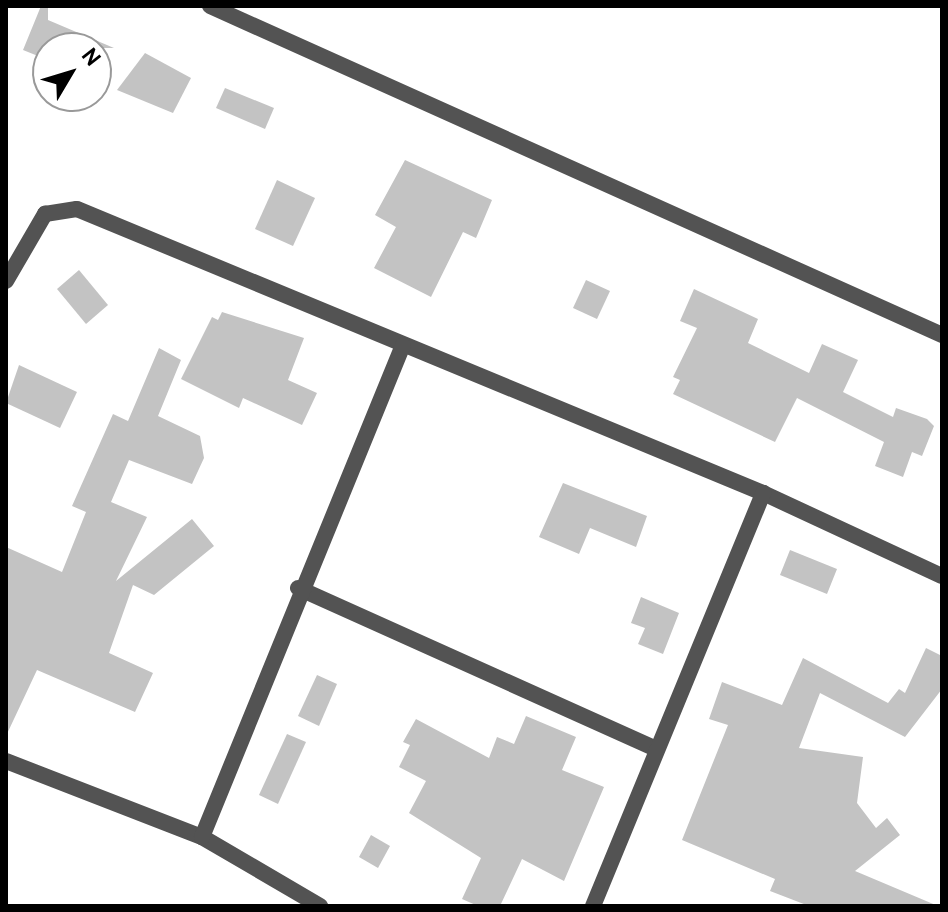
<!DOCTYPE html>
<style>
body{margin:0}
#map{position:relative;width:948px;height:912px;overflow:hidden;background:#fff;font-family:Overpass,sans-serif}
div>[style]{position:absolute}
.building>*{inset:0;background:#c3c3c3}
.minor>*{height:16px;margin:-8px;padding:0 8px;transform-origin:8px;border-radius:8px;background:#535353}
span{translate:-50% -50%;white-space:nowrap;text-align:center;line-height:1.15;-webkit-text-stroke:6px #fff;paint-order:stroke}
.frame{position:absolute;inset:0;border:8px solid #000;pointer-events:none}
.north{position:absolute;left:32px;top:32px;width:80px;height:80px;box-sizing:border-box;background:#fff;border:2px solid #999;border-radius:50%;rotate:52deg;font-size:22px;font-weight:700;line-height:32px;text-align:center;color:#000}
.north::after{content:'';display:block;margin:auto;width:28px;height:36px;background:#000;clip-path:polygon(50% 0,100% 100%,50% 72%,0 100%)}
</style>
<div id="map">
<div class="building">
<i style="clip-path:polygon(41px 6px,48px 6px,48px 20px,114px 48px,48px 48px,48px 60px,23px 50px)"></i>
<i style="clip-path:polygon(145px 53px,191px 78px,173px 113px,117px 90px)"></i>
<i style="clip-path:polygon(225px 88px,274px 108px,265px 129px,216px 108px)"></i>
<i style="clip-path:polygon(405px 160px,492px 200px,476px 238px,463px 232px,431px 297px,374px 268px,396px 227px,375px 215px)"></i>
<i style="clip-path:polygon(277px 180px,315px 198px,293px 246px,255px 229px)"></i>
<i style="clip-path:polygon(79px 270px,108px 305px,86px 324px,57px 289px)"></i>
<i style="clip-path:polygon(586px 280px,610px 291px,597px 319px,573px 308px)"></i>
<i style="clip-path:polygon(694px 289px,758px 319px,748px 343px,809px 373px,822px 344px,858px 360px,843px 392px,893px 417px,896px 408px,927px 419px,934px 426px,922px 456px,912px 452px,903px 477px,875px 466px,884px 442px,797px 398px,775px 442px,673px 394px,680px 380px,673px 377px,697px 328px,680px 321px)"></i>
<i style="clip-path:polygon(222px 312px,304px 338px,288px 380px,317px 393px,302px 425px,243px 398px,239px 408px,181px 379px,212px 317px,218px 320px)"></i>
<i style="clip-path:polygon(159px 348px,181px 360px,158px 416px,200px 436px,204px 458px,192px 484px,129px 460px,111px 502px,147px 517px,116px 581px,192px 519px,214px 546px,154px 595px,133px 585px,109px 653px,153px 673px,135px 712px,37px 670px,6px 736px,6px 547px,62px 572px,86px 512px,72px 506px,113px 414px,128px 421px)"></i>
<i style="clip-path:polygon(19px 365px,77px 392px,60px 428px,6px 403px)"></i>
<i style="clip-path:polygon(563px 483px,647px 516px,636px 547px,590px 528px,579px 554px,539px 537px)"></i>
<i style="clip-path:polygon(790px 550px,837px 569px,827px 594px,780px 575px)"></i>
<i style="clip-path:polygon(641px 597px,679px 613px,663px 654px,638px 644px,645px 628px,631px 623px)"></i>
<i style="clip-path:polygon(926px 648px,942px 656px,942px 689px,905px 737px,820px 693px,799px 748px,863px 757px,857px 803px,876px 828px,887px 818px,900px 835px,855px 871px,938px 906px,809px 906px,770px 891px,775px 879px,682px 840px,728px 725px,709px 719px,722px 682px,782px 705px,803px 658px,888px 703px,899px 689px,905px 693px)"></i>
<i style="clip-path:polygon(317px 675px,337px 684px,319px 726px,298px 716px)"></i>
<i style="clip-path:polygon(526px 716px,576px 737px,562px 770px,604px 787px,564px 881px,522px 859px,500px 906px,478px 906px,462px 899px,481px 858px,409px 813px,426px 781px,399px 767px,410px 745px,403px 742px,416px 719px,489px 758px,497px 737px,514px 744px)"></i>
<i style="clip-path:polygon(287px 734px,306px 742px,278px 804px,259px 795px)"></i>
<i style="clip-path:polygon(371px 835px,390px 846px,378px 868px,359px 857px)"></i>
</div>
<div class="minor">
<i style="left:210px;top:6px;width:803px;rotate:24.2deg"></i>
<i style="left:6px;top:281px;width:78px;rotate:-59.8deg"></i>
<i style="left:45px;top:214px;width:32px;rotate:-9deg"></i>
<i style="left:77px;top:209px;width:742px;rotate:22.49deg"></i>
<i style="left:763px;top:493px;width:197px;rotate:24.9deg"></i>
<i style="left:298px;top:588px;width:390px;rotate:24.2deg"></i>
<i style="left:6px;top:761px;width:210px;rotate:21.2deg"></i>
<i style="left:202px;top:837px;width:137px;rotate:30.3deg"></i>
<i style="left:202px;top:837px;width:531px;rotate:-67.78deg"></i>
<i style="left:593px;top:906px;width:447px;rotate:-67.6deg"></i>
</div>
<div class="frame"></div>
<div class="north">N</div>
</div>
